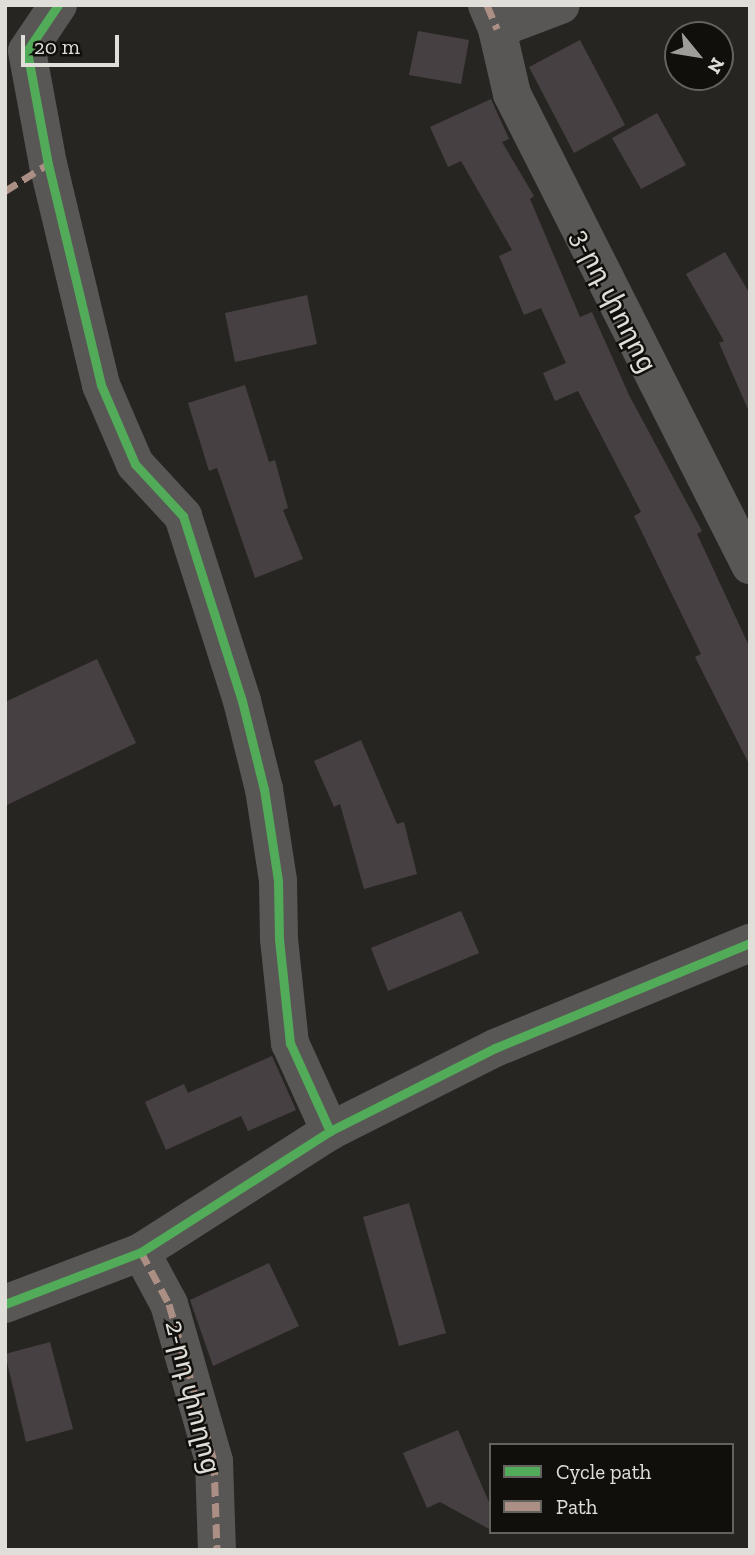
<!DOCTYPE html>
<meta charset="utf-8">
<style>
body{margin:0}
#map{position:relative;width:755px;height:1555px;overflow:hidden;background:#272521;font-family:"Zilla Slab","Noto Sans Armenian",serif}
div>[style]{position:absolute}
.building>*{inset:0;background:#474042}
.minor>*{height:38px;margin:-19px;padding:0 19px;transform-origin:19px;border-radius:19px;background:#595755}
.tertiary>*{height:38px;margin:-19px;padding:0 19px;transform-origin:19px;border-radius:19px;background:#595755}
.quiet>*{height:7px;margin-top:-3.5px;transform-origin:0;background:repeating-linear-gradient(90deg,#ac8f84 0 14px,transparent 0 21px)}
.cycleway>*{height:9px;margin:-4.5px;padding:0 4.5px;transform-origin:4.5px;border-radius:4.5px;background:#51ab58}
span{translate:-50% -50%;white-space:nowrap;text-align:center;line-height:1.15;-webkit-text-stroke:5px #110f0c;paint-order:stroke}
.street-label{font-size:28px;color:#e0ded9}
.frame{position:absolute;inset:0;border:7px solid #e0ded9;pointer-events:none}
.legend{position:absolute;left:489px;top:1443px;width:245px;height:91px;box-sizing:border-box;background:#110f0c;border:2px solid #64625e;margin:0;padding:9px 12px;list-style:none;font-size:21px;color:#e0ded9}
.legend li{display:flex;align-items:center;gap:14px;height:35px}
.legend b{width:35px;border:2px solid #64625e}
.north{position:absolute;left:664px;top:21px;width:70px;height:70px;box-sizing:border-box;background:#110f0c;border:2px solid #64625e;border-radius:50%;rotate:120deg;font-size:19px;font-weight:700;line-height:28px;text-align:center;color:#e0ded9}
.north::after{content:'';display:block;margin:auto;width:24px;height:32px;background:#9f9d99;clip-path:polygon(50% 0,100% 100%,50% 72%,0 100%)}
.scale{position:absolute;left:21px;top:35px;width:98px;height:32px;box-sizing:border-box;border:4px solid #e0ded9;border-top:0;padding-left:9px;font-size:21px;line-height:24px;white-space:nowrap;color:#e0ded9;-webkit-text-stroke:5px #110f0c;paint-order:stroke}
</style>
<div id="map">
<div class="building">
<i style="clip-path:polygon(418px 31px,469px 40px,461px 84px,409px 75px)"></i>
<i style="clip-path:polygon(580px 40px,625px 125px,574px 153px,529px 67px)"></i>
<i style="clip-path:polygon(491px 99px,509px 139px,502px 142px,534px 196px,530px 199px,580px 317px,592px 312px,629px 395px,702px 531px,697px 534px,750px 648px,750px 766px,695px 657px,701px 654px,634px 516px,641px 512px,578px 391px,555px 401px,543px 373px,566px 363px,541px 308px,524px 315px,499px 256px,512px 250px,461px 161px,448px 167px,430px 127px)"></i>
<i style="clip-path:polygon(657px 113px,686px 165px,641px 189px,612px 138px)"></i>
<i style="clip-path:polygon(725px 252px,750px 294px,750px 414px,719px 343px,724px 341px,686px 274px)"></i>
<i style="clip-path:polygon(307px 295px,317px 344px,235px 362px,225px 313px)"></i>
<i style="clip-path:polygon(245px 385px,269px 462px,275px 460px,288px 508px,283px 510px,303px 559px,255px 578px,217px 468px,209px 471px,188px 403px)"></i>
<i style="clip-path:polygon(97px 659px,136px 743px,5px 806px,5px 702px)"></i>
<i style="clip-path:polygon(361px 740px,397px 824px,404px 822px,417px 874px,364px 889px,340px 804px,334px 807px,314px 761px)"></i>
<i style="clip-path:polygon(461px 911px,479px 953px,388px 991px,371px 948px)"></i>
<i style="clip-path:polygon(272px 1056px,296px 1110px,248px 1131px,241px 1116px,166px 1150px,145px 1102px,184px 1084px,188px 1093px)"></i>
<i style="clip-path:polygon(409px 1203px,446px 1333px,399px 1346px,363px 1217px)"></i>
<i style="clip-path:polygon(269px 1263px,299px 1326px,213px 1366px,190px 1300px)"></i>
<i style="clip-path:polygon(50px 1342px,73px 1429px,26px 1442px,5px 1354px)"></i>
<i style="clip-path:polygon(458px 1430px,491px 1507px,491px 1530px,440px 1502px,427px 1508px,403px 1453px)"></i>
</div>
<div class="minor">
<i style="left:58px;top:5px;width:55px;rotate:124deg"></i>
<i style="left:27px;top:51px;width:115px;rotate:79.5deg"></i>
<i style="left:48px;top:164px;width:227px;rotate:76.5deg"></i>
<i style="left:101px;top:385px;width:86px;rotate:66.7deg"></i>
<i style="left:135px;top:464px;width:71px;rotate:47.3deg"></i>
<i style="left:183px;top:516px;width:194px;rotate:72.3deg"></i>
<i style="left:242px;top:701px;width:91px;rotate:76deg"></i>
<i style="left:264px;top:789px;width:93px;rotate:81.3deg"></i>
<i style="left:278px;top:881px;width:58px;rotate:89deg"></i>
<i style="left:279px;top:939px;width:105px;rotate:84deg"></i>
<i style="left:290px;top:1043px;width:97px;rotate:65.6deg"></i>
<i style="left:487px;top:5px;width:26px;rotate:67deg"></i>
<i style="left:497px;top:29px;width:67px;rotate:77deg"></i>
<i style="left:512px;top:94px;width:528px;rotate:63.19deg"></i>
<i style="left:497px;top:29px;width:68px;rotate:-20.6deg"></i>
<i style="left:141px;top:1252px;width:59px;rotate:61.7deg"></i>
<i style="left:169px;top:1304px;width:163px;rotate:74deg"></i>
<i style="left:214px;top:1461px;width:89px;rotate:88.1deg"></i>
</div>
<div class="tertiary">
<i style="left:5px;top:1304px;width:146px;rotate:-20.9deg"></i>
<i style="left:141px;top:1252px;width:224px;rotate:-32.6deg"></i>
<i style="left:330px;top:1131px;width:185px;rotate:-26.7deg"></i>
<i style="left:495px;top:1048px;width:276px;rotate:-22.4deg"></i>
</div>
<div class="quiet">
<i style="left:487px;top:5px;width:26px;rotate:67deg"></i>
<i style="left:5px;top:191px;width:51px;rotate:-32.1deg"></i>
<i style="left:141px;top:1252px;width:59px;rotate:61.7deg"></i>
<i style="left:169px;top:1304px;width:163px;rotate:74deg"></i>
<i style="left:214px;top:1461px;width:89px;rotate:88.1deg"></i>
</div>
<div class="cycleway">
<i style="left:58px;top:5px;width:55px;rotate:124deg"></i>
<i style="left:27px;top:51px;width:115px;rotate:79.5deg"></i>
<i style="left:48px;top:164px;width:227px;rotate:76.5deg"></i>
<i style="left:101px;top:385px;width:86px;rotate:66.7deg"></i>
<i style="left:135px;top:464px;width:71px;rotate:47.3deg"></i>
<i style="left:183px;top:516px;width:194px;rotate:72.3deg"></i>
<i style="left:242px;top:701px;width:91px;rotate:76deg"></i>
<i style="left:264px;top:789px;width:93px;rotate:81.3deg"></i>
<i style="left:278px;top:881px;width:58px;rotate:89deg"></i>
<i style="left:279px;top:939px;width:105px;rotate:84deg"></i>
<i style="left:290px;top:1043px;width:97px;rotate:65.6deg"></i>
<i style="left:5px;top:1304px;width:146px;rotate:-20.9deg"></i>
<i style="left:141px;top:1252px;width:224px;rotate:-32.6deg"></i>
<i style="left:330px;top:1131px;width:185px;rotate:-26.7deg"></i>
<i style="left:495px;top:1048px;width:276px;rotate:-22.4deg"></i>
</div>
<div class="street-label">
<span style="left:614px;top:301px;rotate:63deg">3-րդ փողոց</span>
<span style="left:193px;top:1397px;rotate:76deg">2-րդ փողոց</span>
</div>
<div class="frame"></div>
<ul class="legend">
<li><b style="height:9px;background:#51ab58"></b>Cycle path</li>
<li><b style="height:9px;background:#ac8f84"></b>Path</li>
</ul>
<div class="north">N</div>
<div class="scale">20 m</div>
</div>
